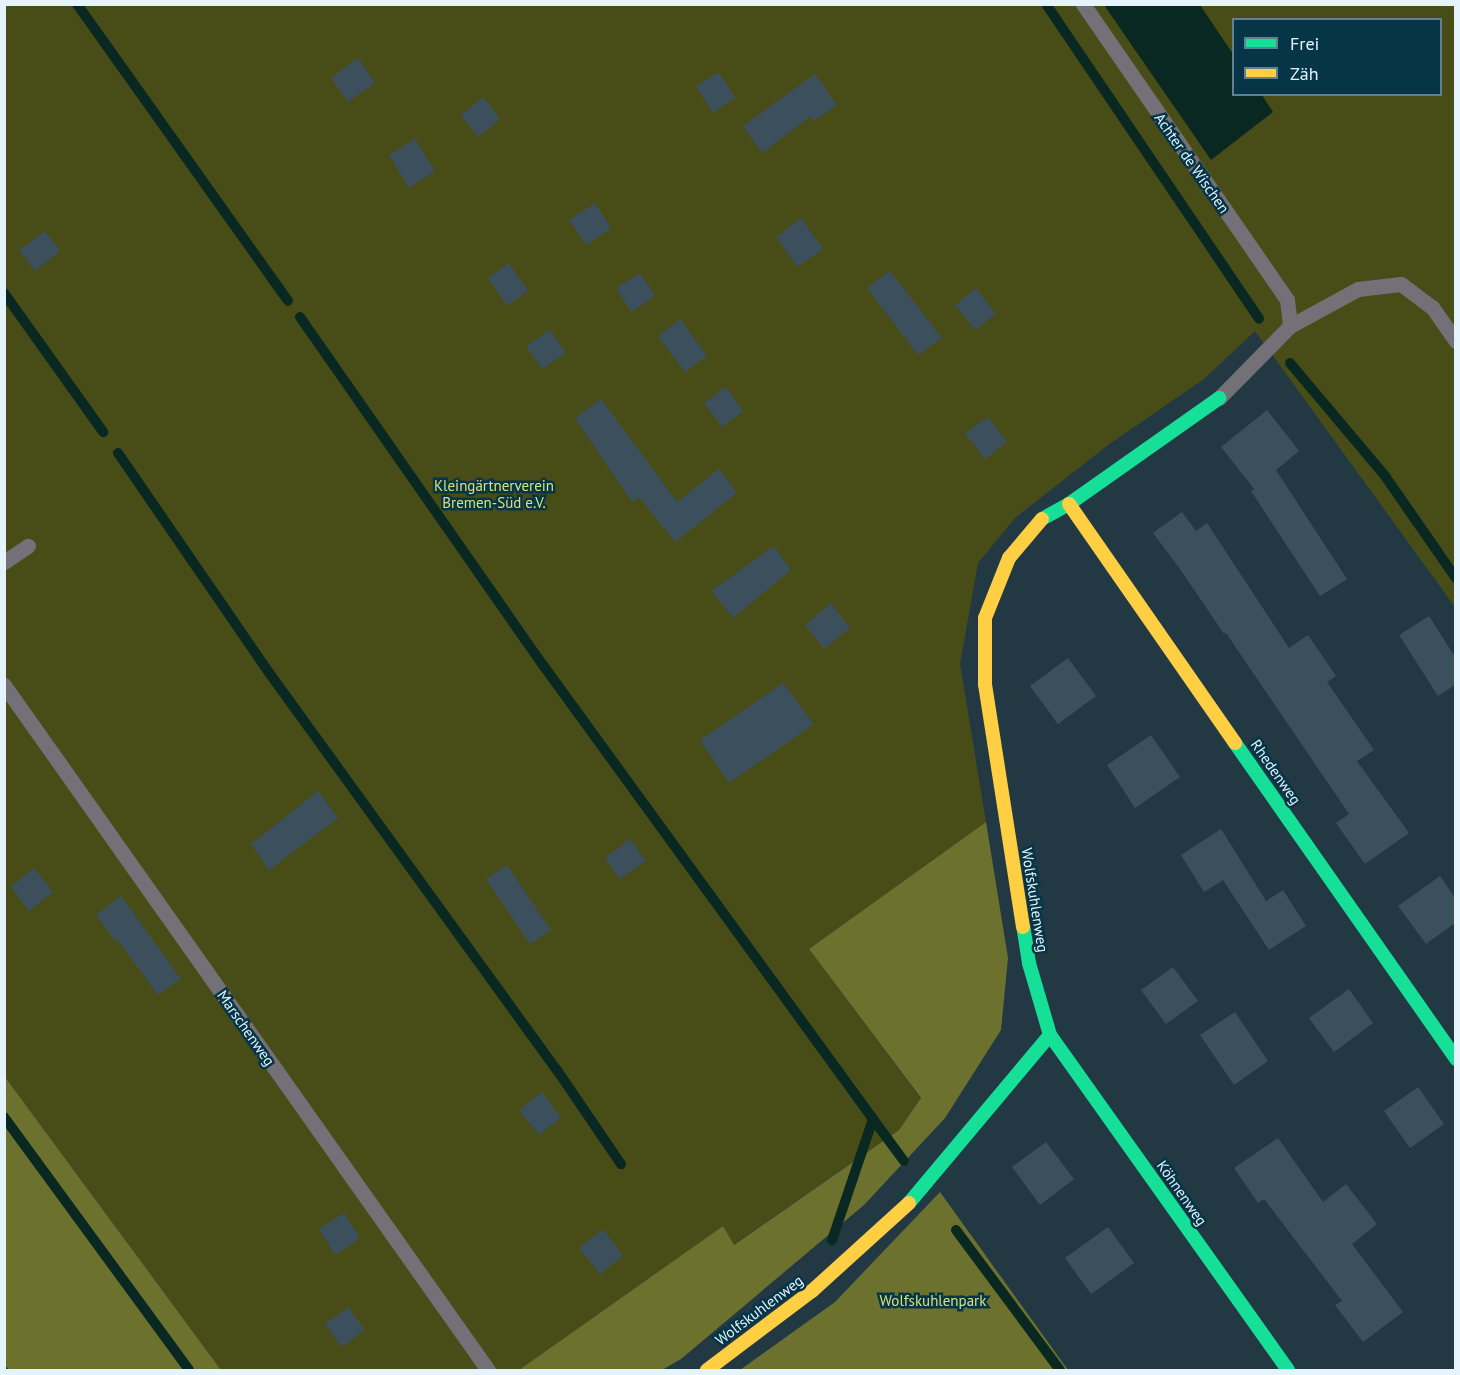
<!DOCTYPE html>
<meta charset="utf-8">
<style>
body{margin:0}
#map{position:relative;width:1460px;height:1375px;overflow:hidden;background:#223944;font-family:"PT Sans",sans-serif}
div>[style]{position:absolute}
.green>*{inset:0;background:#484d18}
.forest>*{inset:0;background:#6c712e}
.water>*{inset:0;background:#092821}
.stream>*{height:10px;margin:-5px;padding:0 5px;transform-origin:5px;border-radius:5px;background:#092821}
.building>*{inset:0;background:#3b4f5c}
.lane>*{height:15px;margin:-7.5px;padding:0 7.5px;transform-origin:7.5px;border-radius:7.5px;background:#737077}
.fast>*{height:14px;margin:-7px;padding:0 7px;transform-origin:7px;border-radius:7px;background:#16e098}
.slow>*{height:14px;margin:-7px;padding:0 7px;transform-origin:7px;border-radius:7px;background:#ffcf43}
span{translate:-50% -50%;white-space:nowrap;text-align:center;line-height:1.15;-webkit-text-stroke:5px #063548;paint-order:stroke}
.street-label{font-size:15px;color:#e5f4fc}
.park-label{font-size:15px;color:#dbe176}
.frame{position:absolute;inset:0;border:6px solid #e5f4fc;pointer-events:none}
.legend{position:absolute;left:1232px;top:18px;width:210px;height:78px;box-sizing:border-box;background:#063548;border:2px solid #5f8190;margin:0;padding:8px 10px;list-style:none;font-size:18px;color:#e5f4fc}
.legend li{display:flex;align-items:center;gap:12px;height:30px}
.legend b{width:30px;border:2px solid #5f8190}
</style>
<div id="map">
<div class="green">
<i style="clip-path:polygon(evenodd,4px 5px,1455px 5px,1455px 607px,1255px 331px,1204px 379px,1108px 445px,1015px 518px,978px 563px,960px 664px,986px 822px,809px 949px,921px 1099px,899px 1130px,733px 1245px,723px 1226px,519px 1370px,221px 1370px,5px 1077px,4px 5px,1234px 20px,1440px 20px,1440px 94px,1234px 94px,1234px 20px)"></i>
</div>
<div class="forest">
<i style="clip-path:polygon(986px 822px,1008px 958px,1001px 1030px,945px 1118px,864px 1205px,681px 1359px,662px 1370px,519px 1370px,723px 1226px,734px 1245px,899px 1130px,921px 1098px,809px 949px)"></i>
<i style="clip-path:polygon(5px 1077px,221px 1370px,9px 1370px,4px 1364px)"></i>
<i style="clip-path:polygon(940px 1192px,1068px 1370px,740px 1370px,835px 1302px)"></i>
</div>
<div class="water">
<i style="clip-path:polygon(1104px 5px,1200px 5px,1233px 54px,1234px 94px,1262px 95px,1273px 112px,1211px 160px)"></i>
</div>
<div class="stream">
<i style="left:77px;top:4px;width:364px;rotate:54.6deg"></i>
<i style="left:1046px;top:4px;width:380px;rotate:55.9deg"></i>
<i style="left:4px;top:293px;width:171px;rotate:54.5deg"></i>
<i style="left:300px;top:317px;width:424px;rotate:55.1deg"></i>
<i style="left:543px;top:665px;width:561px;rotate:53.99deg"></i>
<i style="left:873px;top:1119px;width:128px;rotate:108.7deg"></i>
<i style="left:1290px;top:363px;width:148px;rotate:49.9deg"></i>
<i style="left:1385px;top:476px;width:124px;rotate:55.2deg"></i>
<i style="left:118px;top:453px;width:268px;rotate:55.5deg"></i>
<i style="left:270px;top:674px;width:489px;rotate:54.1deg"></i>
<i style="left:557px;top:1070px;width:114px;rotate:55.8deg"></i>
<i style="left:4px;top:1117px;width:313px;rotate:53.8deg"></i>
<i style="left:873px;top:1119px;width:52px;rotate:53.6deg"></i>
<i style="left:956px;top:1230px;width:174px;rotate:53.4deg"></i>
</div>
<div class="building">
<i style="clip-path:polygon(358px 58px,375px 83px,348px 102px,331px 78px)"></i>
<i style="clip-path:polygon(719px 72px,735px 98px,713px 113px,696px 86px)"></i>
<i style="clip-path:polygon(815px 74px,837px 105px,814px 121px,811px 116px,762px 153px,743px 126px)"></i>
<i style="clip-path:polygon(483px 97px,500px 119px,478px 137px,461px 115px)"></i>
<i style="clip-path:polygon(415px 139px,435px 171px,409px 188px,389px 155px)"></i>
<i style="clip-path:polygon(595px 203px,611px 228px,586px 245px,569px 220px)"></i>
<i style="clip-path:polygon(801px 218px,823px 249px,797px 267px,776px 237px)"></i>
<i style="clip-path:polygon(45px 231px,60px 251px,35px 271px,19px 250px)"></i>
<i style="clip-path:polygon(509px 263px,528px 291px,507px 306px,488px 278px)"></i>
<i style="clip-path:polygon(890px 271px,942px 338px,918px 355px,867px 288px)"></i>
<i style="clip-path:polygon(640px 273px,655px 296px,631px 312px,616px 288px)"></i>
<i style="clip-path:polygon(976px 288px,996px 314px,975px 330px,955px 305px)"></i>
<i style="clip-path:polygon(680px 319px,707px 356px,685px 372px,658px 336px)"></i>
<i style="clip-path:polygon(550px 330px,566px 353px,542px 369px,526px 346px)"></i>
<i style="clip-path:polygon(726px 387px,743px 411px,722px 427px,704px 403px)"></i>
<i style="clip-path:polygon(601px 399px,677px 502px,719px 469px,737px 493px,675px 542px,639px 497px,632px 502px,575px 418px)"></i>
<i style="clip-path:polygon(1267px 410px,1299px 451px,1276px 470px,1347px 579px,1320px 596px,1251px 491px,1254px 489px,1221px 447px)"></i>
<i style="clip-path:polygon(988px 417px,1007px 442px,985px 459px,965px 433px)"></i>
<i style="clip-path:polygon(1182px 512px,1196px 531px,1207px 523px,1289px 648px,1308px 635px,1336px 676px,1327px 682px,1374px 750px,1357px 761px,1409px 833px,1365px 864px,1336px 823px,1349px 814px,1226px 633px,1224px 634px,1180px 569px,1153px 533px)"></i>
<i style="clip-path:polygon(774px 546px,791px 570px,733px 618px,711px 591px)"></i>
<i style="clip-path:polygon(831px 603px,850px 628px,824px 649px,805px 625px)"></i>
<i style="clip-path:polygon(1429px 616px,1455px 657px,1455px 685px,1438px 696px,1399px 635px)"></i>
<i style="clip-path:polygon(1068px 658px,1096px 696px,1058px 724px,1030px 686px)"></i>
<i style="clip-path:polygon(783px 683px,814px 724px,729px 783px,700px 740px)"></i>
<i style="clip-path:polygon(1151px 735px,1180px 777px,1135px 808px,1107px 765px)"></i>
<i style="clip-path:polygon(318px 791px,338px 818px,269px 870px,251px 844px)"></i>
<i style="clip-path:polygon(1221px 829px,1266px 901px,1283px 890px,1306px 926px,1269px 950px,1223px 880px,1204px 892px,1181px 855px)"></i>
<i style="clip-path:polygon(630px 839px,646px 861px,620px 879px,605px 858px)"></i>
<i style="clip-path:polygon(507px 865px,551px 930px,530px 944px,486px 879px)"></i>
<i style="clip-path:polygon(34px 868px,53px 892px,29px 911px,11px 887px)"></i>
<i style="clip-path:polygon(1440px 876px,1455px 898px,1455px 923px,1426px 944px,1398px 906px)"></i>
<i style="clip-path:polygon(121px 896px,181px 979px,158px 995px,117px 939px,115px 941px,96px 915px)"></i>
<i style="clip-path:polygon(1173px 967px,1198px 1001px,1166px 1024px,1141px 990px)"></i>
<i style="clip-path:polygon(1349px 989px,1373px 1023px,1334px 1052px,1309px 1018px)"></i>
<i style="clip-path:polygon(1235px 1012px,1268px 1061px,1234px 1085px,1200px 1035px)"></i>
<i style="clip-path:polygon(1418px 1087px,1444px 1124px,1410px 1148px,1384px 1111px)"></i>
<i style="clip-path:polygon(542px 1092px,561px 1118px,539px 1135px,519px 1110px)"></i>
<i style="clip-path:polygon(1278px 1138px,1323px 1202px,1346px 1184px,1377px 1224px,1352px 1244px,1403px 1312px,1363px 1342px,1335px 1305px,1342px 1301px,1264px 1199px,1258px 1203px,1234px 1168px)"></i>
<i style="clip-path:polygon(1046px 1142px,1074px 1179px,1040px 1205px,1012px 1167px)"></i>
<i style="clip-path:polygon(344px 1213px,360px 1238px,335px 1255px,319px 1229px)"></i>
<i style="clip-path:polygon(1108px 1227px,1134px 1263px,1091px 1294px,1065px 1258px)"></i>
<i style="clip-path:polygon(603px 1229px,623px 1256px,600px 1274px,579px 1248px)"></i>
<i style="clip-path:polygon(348px 1307px,365px 1330px,341px 1347px,325px 1324px)"></i>
</div>
<div class="lane">
<i style="left:1083px;top:4px;width:359px;rotate:55.4deg"></i>
<i style="left:1287px;top:300px;width:26px;rotate:83deg"></i>
<i style="left:1219px;top:398px;width:101px;rotate:-45.4deg"></i>
<i style="left:1290px;top:326px;width:77px;rotate:-28.6deg"></i>
<i style="left:1358px;top:289px;width:43px;rotate:-6.6deg"></i>
<i style="left:1401px;top:284px;width:39px;rotate:37deg"></i>
<i style="left:1432px;top:307px;width:42px;rotate:54.8deg"></i>
<i style="left:4px;top:562px;width:29px;rotate:-34deg"></i>
<i style="left:4px;top:685px;width:839px;rotate:54.76deg"></i>
</div>
<div class="fast">
<i style="left:1042px;top:519px;width:31px;rotate:-29deg"></i>
<i style="left:1069px;top:504px;width:184px;rotate:-35.2deg"></i>
<i style="left:1235px;top:743px;width:386px;rotate:55deg"></i>
<i style="left:1050px;top:1035px;width:411px;rotate:54.6deg"></i>
<i style="left:909px;top:1203px;width:219px;rotate:-50deg"></i>
<i style="left:1050px;top:1035px;width:75px;rotate:-106.3deg"></i>
<i style="left:1029px;top:963px;width:36px;rotate:-99deg"></i>
</div>
<div class="slow">
<i style="left:1069px;top:504px;width:291px;rotate:55.2deg"></i>
<i style="left:1023px;top:927px;width:246px;rotate:-98.9deg"></i>
<i style="left:985px;top:684px;width:66px;rotate:-90deg"></i>
<i style="left:985px;top:618px;width:65px;rotate:-68.2deg"></i>
<i style="left:1009px;top:558px;width:51px;rotate:-49.8deg"></i>
<i style="left:707px;top:1370px;width:131px;rotate:-37deg"></i>
<i style="left:812px;top:1291px;width:131px;rotate:-42.2deg"></i>
</div>
<div class="street-label">
<span style="left:1192px;top:163px;rotate:55deg">Achter de Wischen</span>
<span style="left:1276px;top:772px;rotate:55deg">Rhedenweg</span>
<span style="left:1035px;top:900px;rotate:81deg">Wolfskuhlenweg</span>
<span style="left:246px;top:1028px;rotate:55deg">Marschenweg</span>
<span style="left:1182px;top:1193px;rotate:55deg">Köhnenweg</span>
<span style="left:759px;top:1310px;rotate:-37deg">Wolfskuhlenweg</span>
</div>
<div class="park-label">
<span style="left:494px;top:494px">Kleingärtnerverein<br>Bremen-Süd e.V.</span>
<span style="left:933px;top:1301px">Wolfskuhlenpark</span>
</div>
<div class="frame"></div>
<ul class="legend">
<li><b style="height:8px;background:#16e098"></b>Frei</li>
<li><b style="height:8px;background:#ffcf43"></b>Zäh</li>
</ul>
</div>
